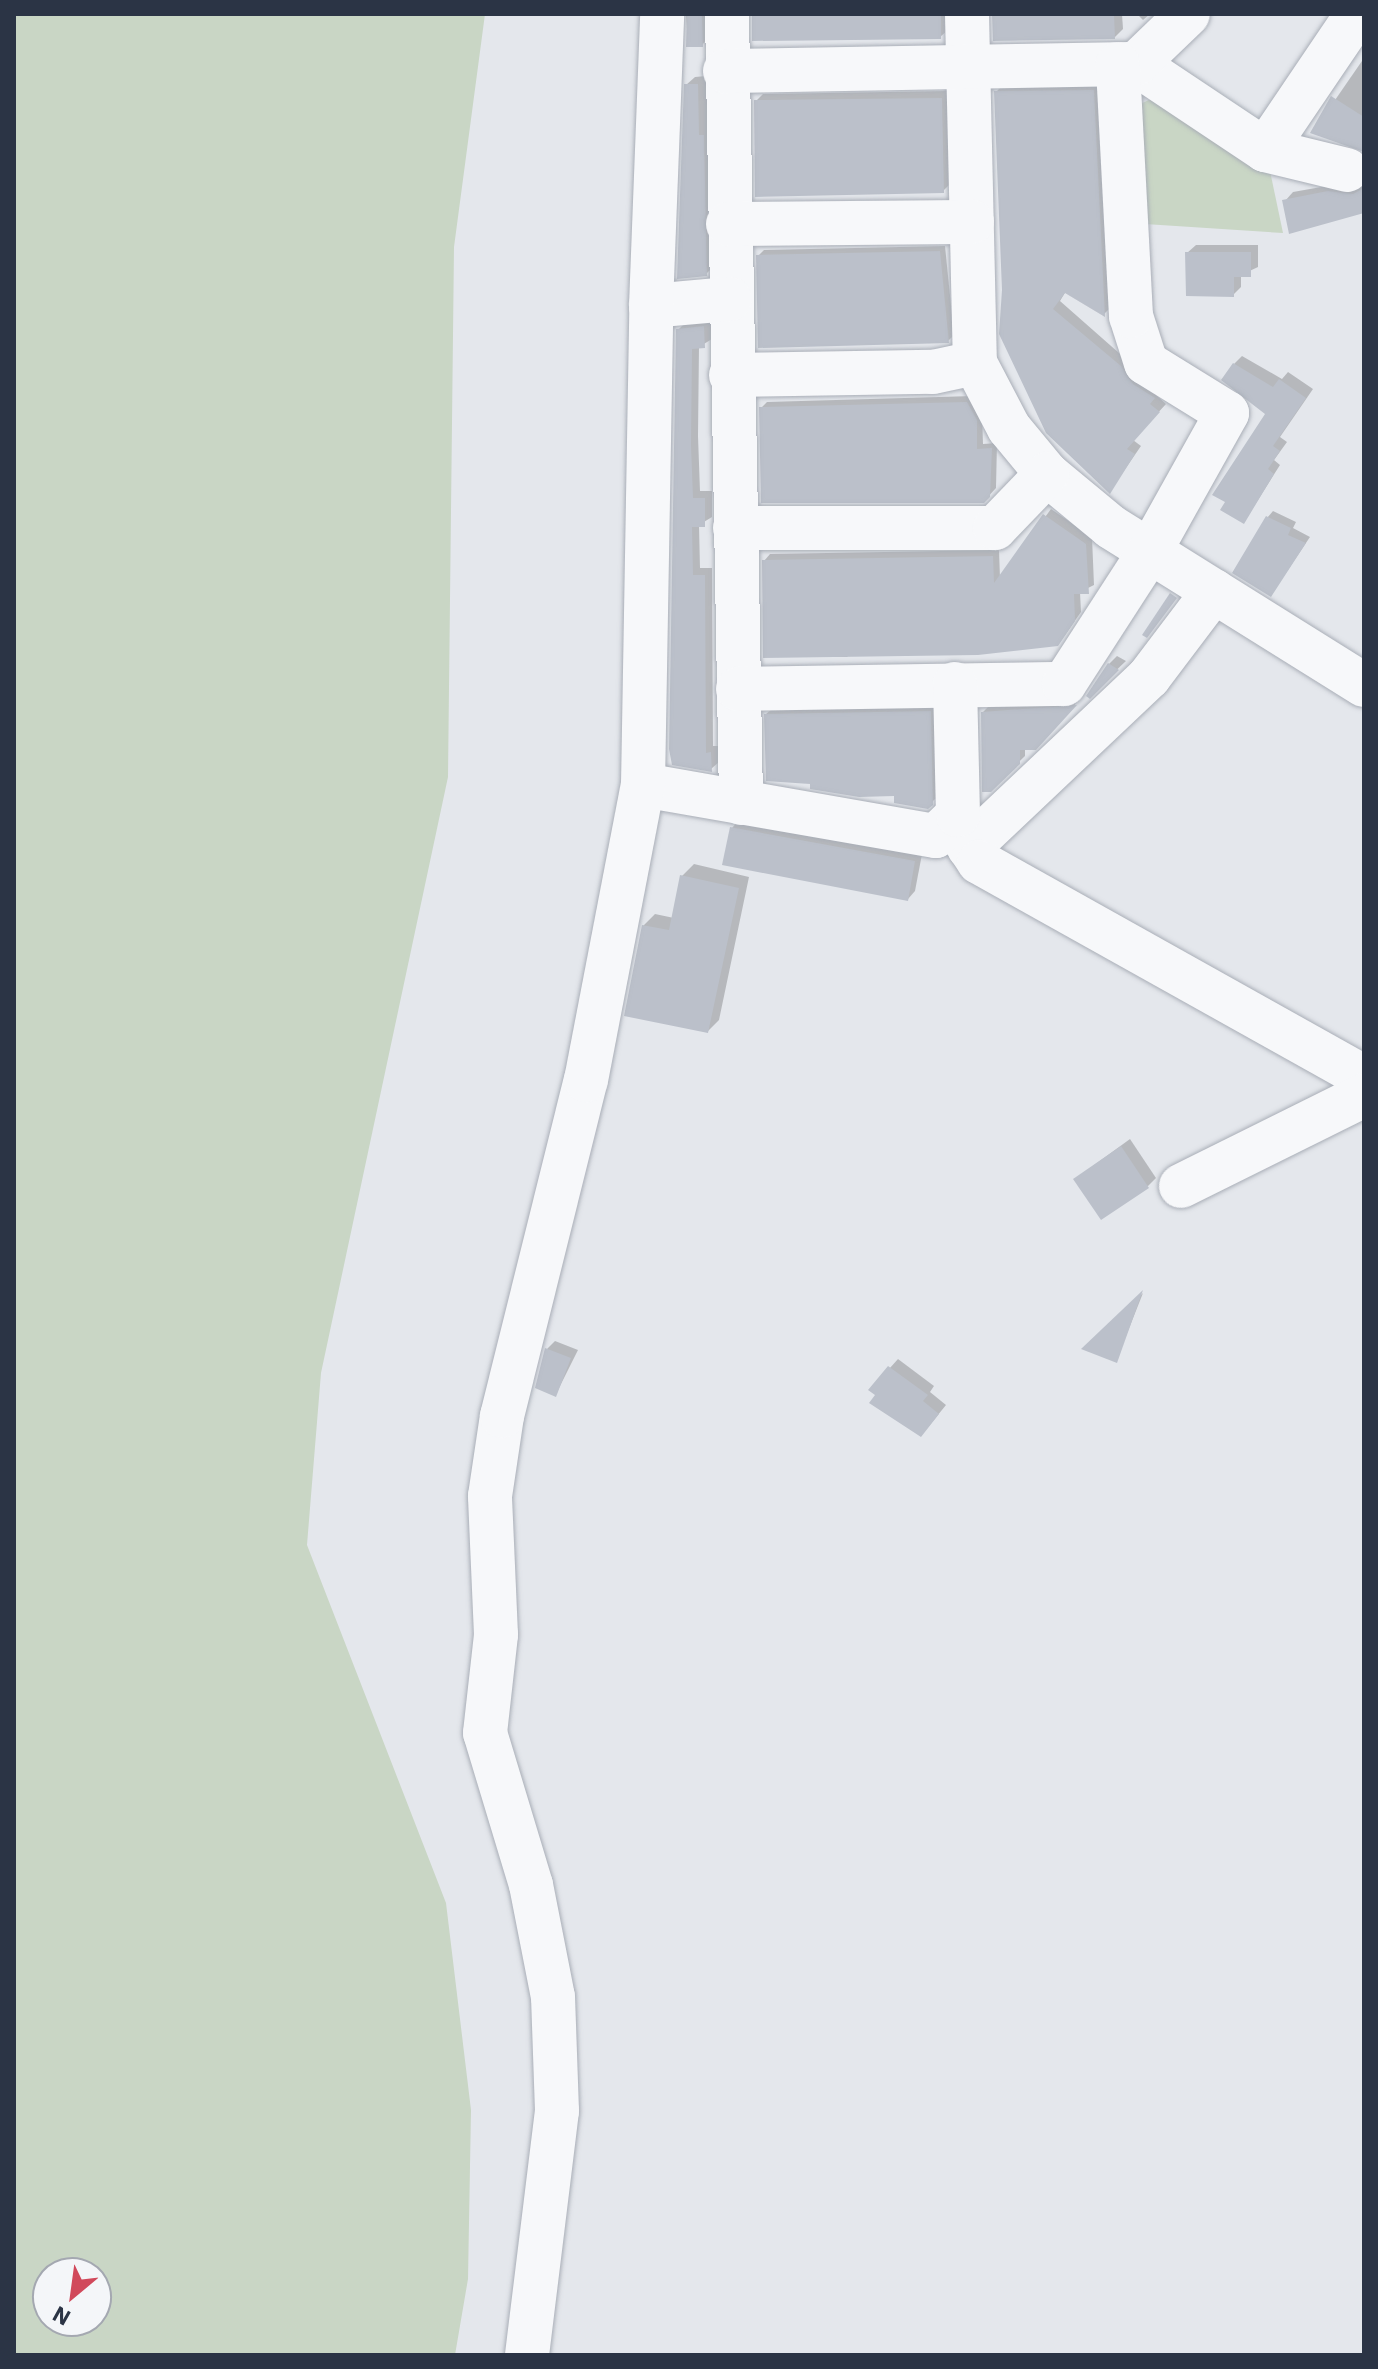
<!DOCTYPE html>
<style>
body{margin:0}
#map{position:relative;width:1378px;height:2369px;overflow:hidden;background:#e4e7ec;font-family:"IBM Plex Sans",sans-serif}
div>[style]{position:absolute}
.green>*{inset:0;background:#c9d6c5}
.shadow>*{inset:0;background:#0003}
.building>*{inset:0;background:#bbc0ca}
.roads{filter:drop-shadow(0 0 2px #a9aeb7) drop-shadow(0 0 2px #a9aeb7)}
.minor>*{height:44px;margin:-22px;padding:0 22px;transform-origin:22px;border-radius:22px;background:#f7f8fa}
span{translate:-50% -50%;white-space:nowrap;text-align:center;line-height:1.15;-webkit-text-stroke:6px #f4f6f9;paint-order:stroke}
.frame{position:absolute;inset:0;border:16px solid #2b3445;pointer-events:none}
.north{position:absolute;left:32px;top:2257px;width:80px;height:80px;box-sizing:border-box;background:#f4f6f9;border:2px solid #a4a8b1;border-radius:50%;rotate:209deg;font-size:22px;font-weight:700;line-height:32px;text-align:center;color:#2b3445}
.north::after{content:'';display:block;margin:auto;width:28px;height:36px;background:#d1495b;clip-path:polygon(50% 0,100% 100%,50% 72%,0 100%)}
</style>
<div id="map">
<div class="green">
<i style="clip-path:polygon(evenodd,14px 14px,485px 14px,454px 247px,448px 777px,321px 1373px,307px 1545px,446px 1903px,471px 2110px,468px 2279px,455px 2355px,14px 2355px,14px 14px,96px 2273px,96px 2321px,48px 2321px,48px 2273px,96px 2273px)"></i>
<i style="clip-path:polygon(1160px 95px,1270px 171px,1283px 233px,1145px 224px,1140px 104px)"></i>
</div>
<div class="shadow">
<i style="clip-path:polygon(686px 14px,710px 14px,709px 37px,702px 45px,688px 45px)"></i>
<i style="clip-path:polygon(752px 14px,947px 14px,948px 30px,940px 37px,754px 39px)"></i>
<i style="clip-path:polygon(993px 14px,1122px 14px,1123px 29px,1115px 37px)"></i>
<i style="clip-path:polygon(1137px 14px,1150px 14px,1143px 20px)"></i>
<i style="clip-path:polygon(1364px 58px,1364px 149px,1313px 132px)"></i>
<i style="clip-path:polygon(706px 76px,714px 266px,706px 274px,686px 85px,695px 77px)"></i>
<i style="clip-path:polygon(1101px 83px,1111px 307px,1104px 314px,1066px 291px,1060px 301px,1161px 390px,1156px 395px,1166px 404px,1133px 440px,1141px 446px,1110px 491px,1048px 431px,996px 92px,1003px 85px)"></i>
<i style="clip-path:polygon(948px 91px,950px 184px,943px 191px,756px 101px,763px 94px)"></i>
<i style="clip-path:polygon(1338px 184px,1364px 186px,1364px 208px,1285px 201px,1293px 192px)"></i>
<i style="clip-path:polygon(1196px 245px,1258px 245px,1258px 267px,1241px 275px,1241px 287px,1233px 295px,1187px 253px)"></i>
<i style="clip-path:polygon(945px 246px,954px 335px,948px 341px,758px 256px,764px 250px)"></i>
<i style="clip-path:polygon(711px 320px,712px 339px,699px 347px,698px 436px,700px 491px,712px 491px,712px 517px,699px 525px,700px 568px,712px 568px,713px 746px,718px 746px,719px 762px,711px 769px,674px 763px,678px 330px,686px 322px)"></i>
<i style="clip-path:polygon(1242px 356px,1282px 379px,1288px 372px,1313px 389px,1280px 437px,1287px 442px,1274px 460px,1280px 465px,1244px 522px,1268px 413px,1234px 364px)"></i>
<i style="clip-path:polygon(973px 396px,982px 413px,983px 444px,997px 443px,996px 488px,984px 501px,761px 408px,767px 402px)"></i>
<i style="clip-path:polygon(1051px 509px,1092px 537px,1094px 585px,1080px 592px,1081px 612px,1058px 645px,852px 652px,847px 657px,765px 656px,764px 561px,770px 554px,999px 550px,1000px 578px)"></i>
<i style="clip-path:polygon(1273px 511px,1296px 522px,1293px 528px,1310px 537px,1271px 595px,1267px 518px)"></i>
<i style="clip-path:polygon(1117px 656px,1126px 661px,1089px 696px,1109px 664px)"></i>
<i style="clip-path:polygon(1079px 700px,1035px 748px,1025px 748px,1025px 756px,990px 790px,983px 712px,989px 706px)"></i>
<i style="clip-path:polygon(935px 706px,937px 797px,927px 807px,895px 794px,766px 714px,772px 709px)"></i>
<i style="clip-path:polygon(739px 820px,922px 854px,915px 891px,908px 899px,732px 828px)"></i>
<i style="clip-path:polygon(694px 864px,749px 877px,719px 1020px,708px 1031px,643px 926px,655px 914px,674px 918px,682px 876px)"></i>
<i style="clip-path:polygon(1130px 1139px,1156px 1178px,1148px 1186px,1075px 1179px)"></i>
<i style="clip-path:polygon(1143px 1293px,1116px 1361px,1087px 1346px)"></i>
<i style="clip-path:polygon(555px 1341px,578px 1350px,556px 1394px,547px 1349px)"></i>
<i style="clip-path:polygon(898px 1359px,934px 1386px,930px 1392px,946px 1405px,929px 1426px,871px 1389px)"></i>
</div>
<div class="building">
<i style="clip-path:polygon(687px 14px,702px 14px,703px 47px,686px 47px)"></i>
<i style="clip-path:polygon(752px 14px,941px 14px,941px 39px,752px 41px)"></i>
<i style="clip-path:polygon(992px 14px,1114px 14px,1115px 39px,993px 41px)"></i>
<i style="clip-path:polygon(684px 84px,698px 84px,699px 135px,704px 135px,707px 276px,677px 279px)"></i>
<i style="clip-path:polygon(1094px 90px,1105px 317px,1065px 293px,1053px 309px,1121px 366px,1133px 384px,1155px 398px,1150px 404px,1160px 412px,1127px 449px,1135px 454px,1110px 494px,1046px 433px,999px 334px,1002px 290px,994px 91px)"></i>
<i style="clip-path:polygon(1331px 96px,1364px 117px,1364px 152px,1310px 133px)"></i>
<i style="clip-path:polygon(942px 98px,944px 193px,755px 197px,754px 100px)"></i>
<i style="clip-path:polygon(1364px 188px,1364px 213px,1289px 234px,1282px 200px,1328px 191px,1353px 194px)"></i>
<i style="clip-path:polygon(940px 251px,949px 343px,758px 348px,756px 255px)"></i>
<i style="clip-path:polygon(1185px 252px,1251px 252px,1251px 277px,1234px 277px,1234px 297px,1186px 296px)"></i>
<i style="clip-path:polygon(704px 326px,705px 348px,692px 349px,691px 445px,693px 498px,705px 498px,705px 527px,692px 527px,693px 575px,705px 575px,706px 753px,711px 752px,712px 772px,672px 765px,669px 749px,676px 329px)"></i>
<i style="clip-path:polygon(1233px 363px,1273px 387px,1279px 379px,1306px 398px,1273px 446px,1280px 451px,1268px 469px,1274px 474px,1244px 524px,1220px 510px,1225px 502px,1212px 495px,1265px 414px,1221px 380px)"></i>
<i style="clip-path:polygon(967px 402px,977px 420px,977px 449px,992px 448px,990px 497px,984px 503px,761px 503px,759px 407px)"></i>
<i style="clip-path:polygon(1043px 514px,1086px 544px,1089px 594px,1074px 594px,1075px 621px,1058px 646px,978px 655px,763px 658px,762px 560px,993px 556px,994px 583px)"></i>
<i style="clip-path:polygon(1266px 516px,1291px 528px,1288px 535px,1306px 543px,1271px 597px,1232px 573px)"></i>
<i style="clip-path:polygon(1170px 593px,1177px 598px,1147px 638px,1142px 635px)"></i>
<i style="clip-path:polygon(1108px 663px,1119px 670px,1090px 699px,1086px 696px)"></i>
<i style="clip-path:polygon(1077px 705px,1036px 750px,1020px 750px,1020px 764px,991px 792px,982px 792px,981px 712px)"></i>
<i style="clip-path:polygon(931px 711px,933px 805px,928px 809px,894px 803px,894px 796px,859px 797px,810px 789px,810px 784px,766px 781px,764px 714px)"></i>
<i style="clip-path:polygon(730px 827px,915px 861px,908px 901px,722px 865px)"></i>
<i style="clip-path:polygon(680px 875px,739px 888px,708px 1033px,624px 1016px,642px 925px,669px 930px)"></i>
<i style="clip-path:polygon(1121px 1146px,1149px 1188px,1101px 1220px,1073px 1179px)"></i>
<i style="clip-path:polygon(1143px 1290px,1117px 1363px,1081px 1349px)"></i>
<i style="clip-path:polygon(545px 1348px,571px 1358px,556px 1397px,535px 1388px)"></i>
<i style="clip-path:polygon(888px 1366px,928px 1395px,923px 1401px,939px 1414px,921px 1437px,869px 1403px,875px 1395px,868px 1390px)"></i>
</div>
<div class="roads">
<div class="minor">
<i style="left:727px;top:14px;width:789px;rotate:88.98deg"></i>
<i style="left:967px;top:14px;width:349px;rotate:88.7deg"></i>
<i style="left:975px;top:363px;width:73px;rotate:62.4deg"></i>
<i style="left:1009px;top:428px;width:60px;rotate:50.4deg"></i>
<i style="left:1047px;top:474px;width:83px;rotate:39.6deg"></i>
<i style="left:1111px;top:527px;width:298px;rotate:32deg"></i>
<i style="left:1136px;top:64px;width:155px;rotate:33.7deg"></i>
<i style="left:725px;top:71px;width:411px;rotate:-1deg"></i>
<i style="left:1136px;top:64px;width:72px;rotate:-43.9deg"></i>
<i style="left:1347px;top:170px;width:84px;rotate:-166.3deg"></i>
<i style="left:1265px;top:150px;width:164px;rotate:-55.9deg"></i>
<i style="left:728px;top:224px;width:244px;rotate:-0.5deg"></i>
<i style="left:651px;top:306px;width:79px;rotate:-5.1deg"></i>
<i style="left:731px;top:375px;width:202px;rotate:-0.9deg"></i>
<i style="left:933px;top:372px;width:43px;rotate:-12.1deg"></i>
<i style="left:735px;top:528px;width:260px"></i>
<i style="left:995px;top:528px;width:75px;rotate:-46.1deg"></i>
<i style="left:1214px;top:591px;width:108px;rotate:127.1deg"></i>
<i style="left:1149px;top:677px;width:248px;rotate:136.6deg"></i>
<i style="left:969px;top:847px;width:18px;rotate:56deg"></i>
<i style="left:979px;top:862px;width:441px;rotate:29.2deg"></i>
<i style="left:738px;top:689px;width:326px;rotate:-0.9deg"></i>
<i style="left:1064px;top:684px;width:158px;rotate:-57.1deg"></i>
<i style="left:1150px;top:551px;width:158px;rotate:-60.8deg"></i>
<i style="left:1227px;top:413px;width:95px;rotate:-148.3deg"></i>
<i style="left:1146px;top:363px;width:49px;rotate:-107.7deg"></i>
<i style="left:1131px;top:316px;width:252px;rotate:-93deg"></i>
<i style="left:643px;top:785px;width:297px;rotate:9.9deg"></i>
<i style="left:936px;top:836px;width:30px;rotate:-44deg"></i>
<i style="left:958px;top:815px;width:131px;rotate:-91.3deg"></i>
<i style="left:1181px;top:1186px;width:204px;rotate:-26.4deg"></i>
<i style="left:527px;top:2355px;width:246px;rotate:-83deg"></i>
<i style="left:557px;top:2111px;width:114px;rotate:-92deg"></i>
<i style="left:553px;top:1997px;width:114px;rotate:-101.1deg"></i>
<i style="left:531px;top:1885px;width:159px;rotate:-106.8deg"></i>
<i style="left:485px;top:1733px;width:99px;rotate:-83.6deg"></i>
<i style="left:496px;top:1635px;width:139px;rotate:-92.5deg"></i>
<i style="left:490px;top:1496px;width:81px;rotate:-81.5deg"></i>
<i style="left:502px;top:1416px;width:346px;rotate:-76deg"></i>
<i style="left:586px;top:1080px;width:300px;rotate:-79.1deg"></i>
<i style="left:643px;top:785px;width:479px;rotate:-89deg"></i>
<i style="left:651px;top:306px;width:292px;rotate:-87.8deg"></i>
</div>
</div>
<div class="frame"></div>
<div class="north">N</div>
</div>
